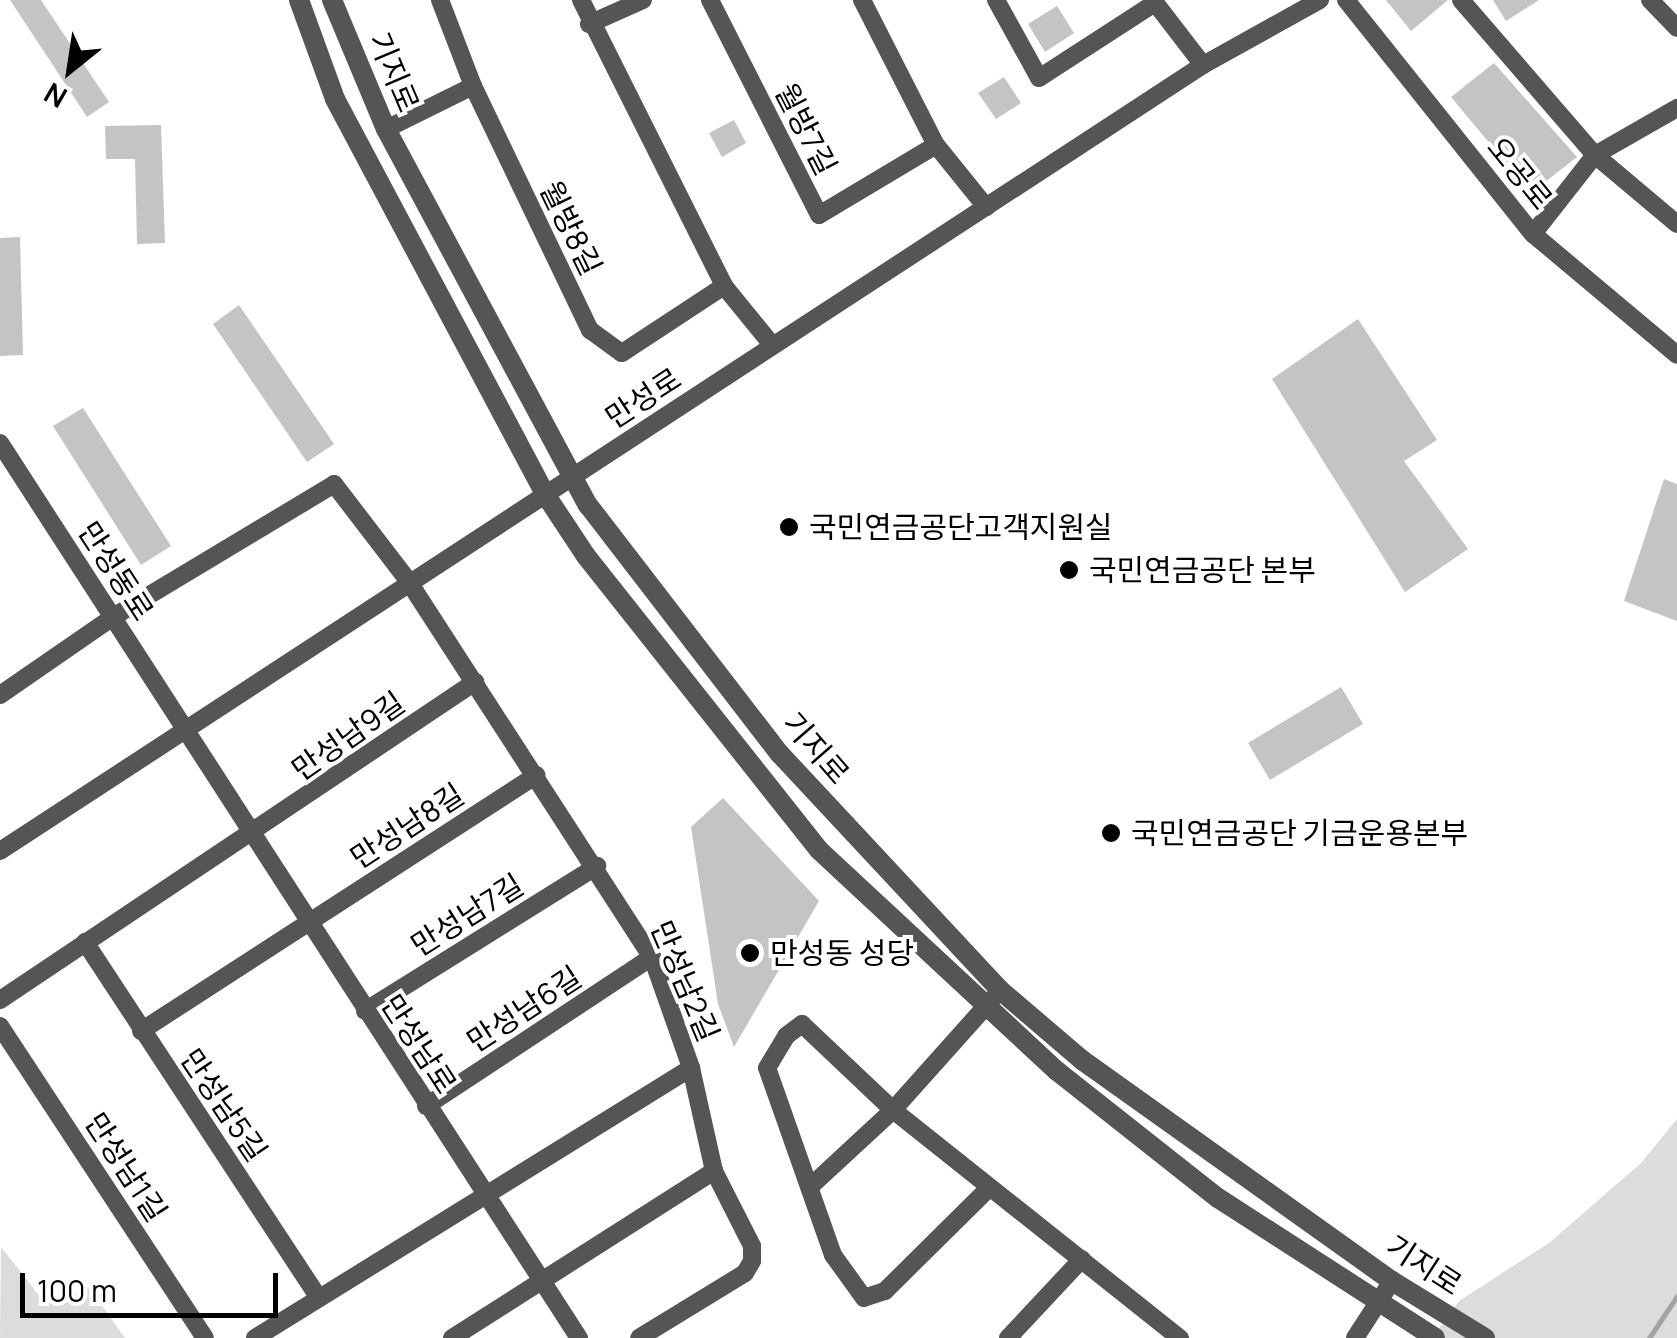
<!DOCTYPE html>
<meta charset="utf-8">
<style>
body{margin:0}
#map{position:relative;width:1677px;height:1338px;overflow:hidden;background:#fff;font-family:Manrope,"Noto Sans KR",sans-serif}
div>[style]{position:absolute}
.green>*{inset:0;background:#dcdcdc}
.stream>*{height:5px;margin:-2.5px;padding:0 2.5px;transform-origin:2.5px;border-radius:2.5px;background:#a3a3a3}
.building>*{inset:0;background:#c4c4c4}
.minor>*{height:18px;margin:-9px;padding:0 9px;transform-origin:9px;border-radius:9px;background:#555}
.tertiary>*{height:20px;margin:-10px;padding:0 10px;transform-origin:10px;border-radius:10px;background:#555}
.dots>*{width:28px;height:28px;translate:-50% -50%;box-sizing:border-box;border:5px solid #fff;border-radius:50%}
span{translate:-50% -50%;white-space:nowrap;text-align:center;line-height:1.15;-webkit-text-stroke:8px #fff;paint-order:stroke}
.street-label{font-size:30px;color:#000}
.poi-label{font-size:30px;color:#000}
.left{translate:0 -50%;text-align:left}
.north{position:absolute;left:20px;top:20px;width:100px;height:100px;-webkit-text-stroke:8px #fff;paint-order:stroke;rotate:210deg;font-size:28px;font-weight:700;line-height:40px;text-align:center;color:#000}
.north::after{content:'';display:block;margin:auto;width:35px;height:45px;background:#000;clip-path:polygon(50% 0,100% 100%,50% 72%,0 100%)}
.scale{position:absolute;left:20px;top:1273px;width:258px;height:45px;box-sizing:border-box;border:5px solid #000;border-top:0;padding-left:12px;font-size:30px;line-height:35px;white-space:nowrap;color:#000;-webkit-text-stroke:8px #fff;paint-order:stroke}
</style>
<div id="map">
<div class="green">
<i style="clip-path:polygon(1677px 1119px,1677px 1338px,1432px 1338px,1459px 1301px,1549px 1243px,1641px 1163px)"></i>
<i style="clip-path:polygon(1px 1247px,39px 1295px,64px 1302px,89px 1287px,125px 1338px,0 1338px)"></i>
</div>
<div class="stream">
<i style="left:1649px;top:1338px;width:50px;rotate:-56.3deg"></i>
</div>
<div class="building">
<i style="clip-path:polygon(10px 0,41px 0,109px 102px,87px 117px)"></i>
<i style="clip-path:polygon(1386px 0,1448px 0,1411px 31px)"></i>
<i style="clip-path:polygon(1493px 0,1539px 0,1506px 21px)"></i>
<i style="clip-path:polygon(1057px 6px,1074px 33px,1045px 52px,1028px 24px)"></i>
<i style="clip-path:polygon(1494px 63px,1577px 157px,1531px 193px,1451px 97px)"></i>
<i style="clip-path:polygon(1004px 77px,1021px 103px,996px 119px,978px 93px)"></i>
<i style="clip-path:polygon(734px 120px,746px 143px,722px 157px,709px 133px)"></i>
<i style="clip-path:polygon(161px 125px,165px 243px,137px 244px,135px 159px,106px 159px,105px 126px)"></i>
<i style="clip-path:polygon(20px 237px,23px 355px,0 356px,0 238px)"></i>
<i style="clip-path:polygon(239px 305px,334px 444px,307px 462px,213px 324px)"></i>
<i style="clip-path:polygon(1358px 319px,1437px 440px,1404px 461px,1468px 549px,1405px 592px,1272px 379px)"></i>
<i style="clip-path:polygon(83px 408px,171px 546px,141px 565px,53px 426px)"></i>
<i style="clip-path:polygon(1664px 479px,1677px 484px,1677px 621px,1624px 601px)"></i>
<i style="clip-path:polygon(1341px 687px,1363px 724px,1270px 780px,1248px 743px)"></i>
<i style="clip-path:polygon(723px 798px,819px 901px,734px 1047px,718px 1004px,691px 827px)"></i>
</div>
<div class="minor">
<i style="left:440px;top:0;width:92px;rotate:69deg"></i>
<i style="left:473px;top:86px;width:271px;rotate:64.4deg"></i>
<i style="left:590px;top:330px;width:39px;rotate:36deg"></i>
<i style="left:622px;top:353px;width:122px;rotate:-33.3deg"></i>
<i style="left:581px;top:0;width:320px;rotate:63.4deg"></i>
<i style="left:724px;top:286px;width:77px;rotate:50.8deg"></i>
<i style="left:710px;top:0;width:241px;rotate:63.1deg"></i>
<i style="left:819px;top:215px;width:136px;rotate:-30.9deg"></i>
<i style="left:862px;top:0;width:163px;rotate:63deg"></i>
<i style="left:936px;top:145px;width:80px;rotate:51.1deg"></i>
<i style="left:996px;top:0;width:89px;rotate:61.1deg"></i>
<i style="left:1039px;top:78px;width:138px;rotate:-32.9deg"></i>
<i style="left:1153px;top:0;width:82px;rotate:52.4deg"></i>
<i style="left:1346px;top:0;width:300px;rotate:51.4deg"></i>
<i style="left:1533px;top:234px;width:188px;rotate:40deg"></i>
<i style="left:1461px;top:0;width:205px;rotate:49.2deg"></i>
<i style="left:1595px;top:155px;width:107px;rotate:40.1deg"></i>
<i style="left:1650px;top:0;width:39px;rotate:46deg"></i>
<i style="left:589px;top:24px;width:59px;rotate:-24deg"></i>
<i style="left:386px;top:129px;width:97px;rotate:-26.3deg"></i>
<i style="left:1533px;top:234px;width:100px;rotate:-51.9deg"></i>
<i style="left:1595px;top:155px;width:95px;rotate:-29.8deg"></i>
<i style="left:0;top:443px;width:1066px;rotate:57.1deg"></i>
<i style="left:0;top:695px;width:137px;rotate:-34.6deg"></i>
<i style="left:113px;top:617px;width:258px;rotate:-31deg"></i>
<i style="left:334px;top:484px;width:120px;rotate:52.5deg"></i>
<i style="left:407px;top:579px;width:450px;rotate:57.1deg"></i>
<i style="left:652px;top:957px;width:118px;rotate:70.6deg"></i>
<i style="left:691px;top:1068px;width:106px;rotate:77.4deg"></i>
<i style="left:714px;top:1171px;width:84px;rotate:63.1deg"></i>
<i style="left:752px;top:1246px;width:15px;rotate:90deg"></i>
<i style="left:752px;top:1261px;width:14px;rotate:120deg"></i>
<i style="left:745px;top:1273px;width:124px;rotate:148.5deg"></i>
<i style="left:0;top:851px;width:1437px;rotate:-33.16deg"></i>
<i style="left:1203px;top:65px;width:134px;rotate:-29.1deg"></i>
<i style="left:85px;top:942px;width:426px;rotate:56.7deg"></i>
<i style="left:0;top:1000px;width:572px;rotate:-33.8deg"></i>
<i style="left:365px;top:1011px;width:274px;rotate:-32deg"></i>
<i style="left:0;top:1026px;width:373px;rotate:56.7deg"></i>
<i style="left:141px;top:1031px;width:471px;rotate:-32.9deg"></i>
<i style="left:426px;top:1106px;width:271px;rotate:-33.4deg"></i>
<i style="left:811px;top:1186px;width:112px;rotate:-42.8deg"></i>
<i style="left:893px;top:1110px;width:150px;rotate:-48.2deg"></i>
<i style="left:988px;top:1189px;width:145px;rotate:135.3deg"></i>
<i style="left:885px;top:1291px;width:22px;rotate:162deg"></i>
<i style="left:864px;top:1298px;width:53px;rotate:-125.8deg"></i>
<i style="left:833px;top:1255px;width:198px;rotate:-109.4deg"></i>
<i style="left:767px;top:1068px;width:37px;rotate:-59deg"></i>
<i style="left:786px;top:1036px;width:20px;rotate:-37deg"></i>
<i style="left:802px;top:1024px;width:125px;rotate:43.4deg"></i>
<i style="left:893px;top:1110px;width:367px;rotate:38.5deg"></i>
<i style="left:255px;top:1338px;width:513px;rotate:-31.77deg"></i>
<i style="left:452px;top:1338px;width:311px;rotate:-32.5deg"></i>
<i style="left:1008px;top:1338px;width:108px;rotate:-46.9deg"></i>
<i style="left:1355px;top:1338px;width:68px;rotate:-57deg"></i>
</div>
<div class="tertiary">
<i style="left:299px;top:0;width:105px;rotate:70deg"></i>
<i style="left:335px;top:99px;width:447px;rotate:62deg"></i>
<i style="left:545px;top:494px;width:74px;rotate:56.5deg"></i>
<i style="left:586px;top:556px;width:375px;rotate:51.6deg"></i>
<i style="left:819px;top:850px;width:325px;rotate:42.9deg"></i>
<i style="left:1057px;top:1071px;width:205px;rotate:38.3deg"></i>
<i style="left:1218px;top:1198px;width:258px;rotate:32.8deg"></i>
<i style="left:332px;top:0;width:140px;rotate:67.3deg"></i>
<i style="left:386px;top:129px;width:427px;rotate:61.8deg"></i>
<i style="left:588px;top:505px;width:314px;rotate:52.4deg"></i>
<i style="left:780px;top:754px;width:323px;rotate:47deg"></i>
<i style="left:1000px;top:990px;width:108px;rotate:40.5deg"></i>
<i style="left:1082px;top:1060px;width:381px;rotate:35.5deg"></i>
<i style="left:1392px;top:1281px;width:109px;rotate:31.5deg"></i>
</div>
<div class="dots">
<i style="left:789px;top:527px;background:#000"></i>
<i style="left:1069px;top:570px;background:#000"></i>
<i style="left:1111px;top:833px;background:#000"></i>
<i style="left:750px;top:953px;background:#000"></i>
</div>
<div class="street-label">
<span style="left:394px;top:72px;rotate:67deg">기지로</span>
<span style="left:806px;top:129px;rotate:63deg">월방7길</span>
<span style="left:1520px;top:173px;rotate:51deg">오공로</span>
<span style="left:571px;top:228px;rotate:64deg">월방8길</span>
<span style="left:643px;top:398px;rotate:-33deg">만성로</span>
<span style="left:116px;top:571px;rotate:57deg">만성동로</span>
<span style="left:348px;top:736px;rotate:-35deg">만성남9길</span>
<span style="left:816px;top:748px;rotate:49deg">기지로</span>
<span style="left:407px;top:826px;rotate:-33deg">만성남8길</span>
<span style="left:467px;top:915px;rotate:-32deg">만성남7길</span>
<span style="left:685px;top:981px;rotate:67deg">만성남2길</span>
<span style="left:524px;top:1009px;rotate:-33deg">만성남6길</span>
<span style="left:419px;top:1044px;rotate:57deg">만성남로</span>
<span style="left:224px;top:1105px;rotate:56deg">만성남5길</span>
<span style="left:126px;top:1167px;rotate:57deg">만성남1길</span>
<span style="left:1424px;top:1265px;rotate:33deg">기지로</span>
</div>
<div class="poi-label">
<span class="left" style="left:809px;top:527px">국민연금공단고객지원실</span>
<span class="left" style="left:1089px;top:570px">국민연금공단 본부</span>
<span class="left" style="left:1131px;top:833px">국민연금공단 기금운용본부</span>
<span class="left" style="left:770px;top:953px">만성동 성당</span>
</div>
<div class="north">N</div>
<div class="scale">100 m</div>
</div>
